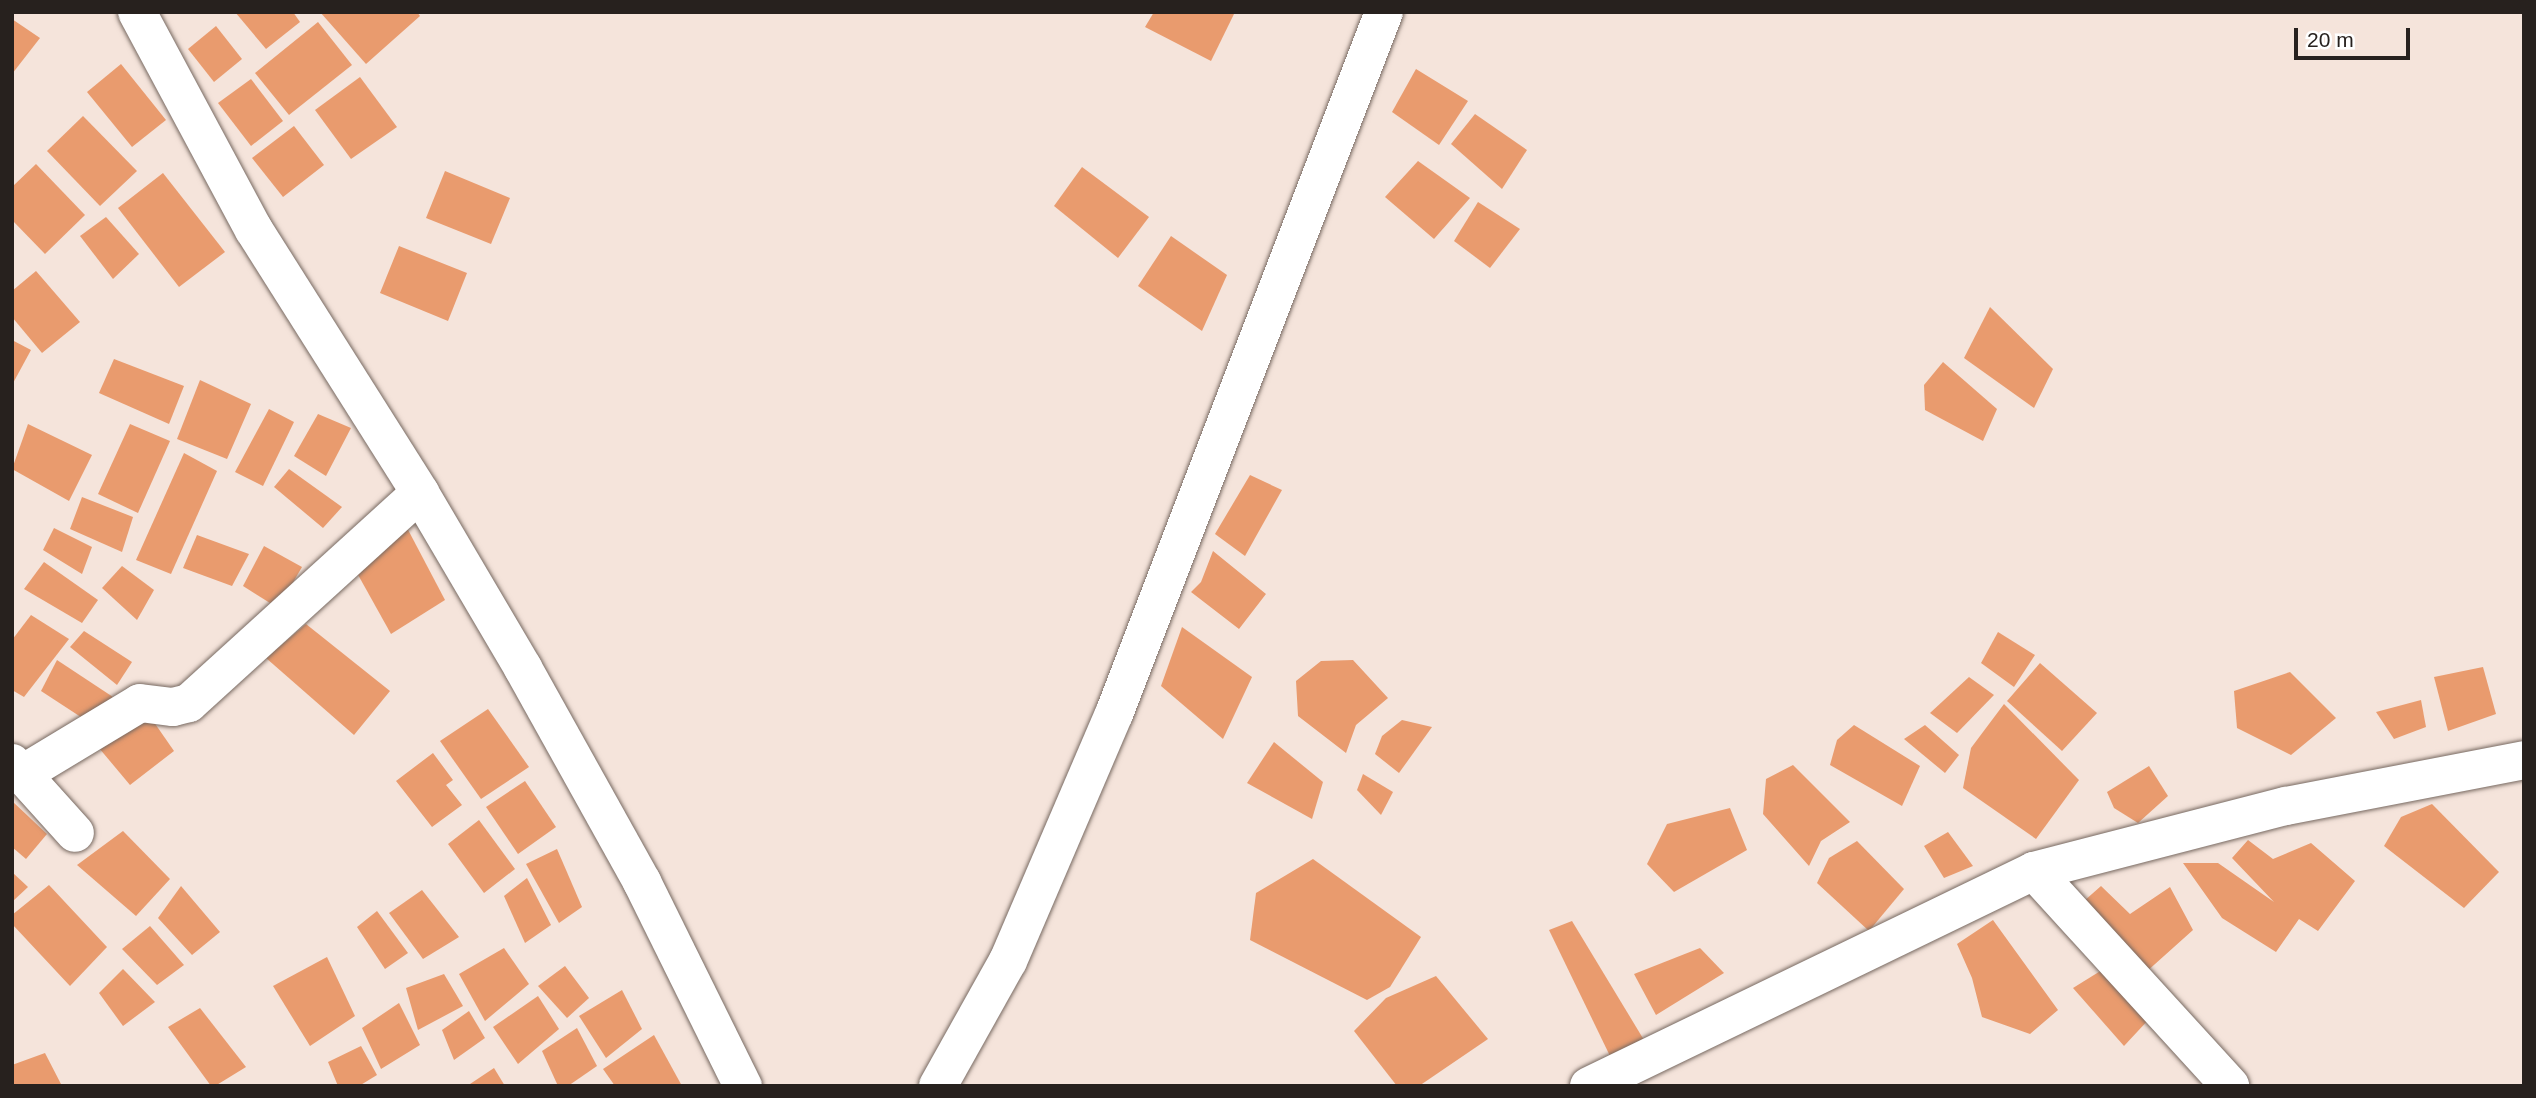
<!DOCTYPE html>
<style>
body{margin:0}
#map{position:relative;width:2536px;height:1098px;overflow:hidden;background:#f5e4db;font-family:Helvetica,sans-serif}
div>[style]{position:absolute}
.building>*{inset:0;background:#e99b6e}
.roads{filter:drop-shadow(0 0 2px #776961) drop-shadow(0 0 2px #776961)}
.minor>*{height:38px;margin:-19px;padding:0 19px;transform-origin:19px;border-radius:19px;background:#fff}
span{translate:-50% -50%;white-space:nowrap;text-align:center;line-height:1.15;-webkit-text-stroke:7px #fff;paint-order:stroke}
.frame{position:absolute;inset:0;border:14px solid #27211e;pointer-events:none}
.scale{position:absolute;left:2294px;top:28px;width:116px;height:32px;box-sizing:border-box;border:4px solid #27211e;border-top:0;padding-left:9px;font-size:21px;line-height:24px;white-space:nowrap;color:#27211e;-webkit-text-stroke:5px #fff;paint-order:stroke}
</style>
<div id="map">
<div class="building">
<i style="clip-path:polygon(235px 12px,293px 12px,300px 22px,266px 49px)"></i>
<i style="clip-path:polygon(320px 12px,417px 12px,420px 16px,366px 64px)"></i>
<i style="clip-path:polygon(1154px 12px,1235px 12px,1211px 61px,1145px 27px)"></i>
<i style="clip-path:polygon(12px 19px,40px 38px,12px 74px)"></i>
<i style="clip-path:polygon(318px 22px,352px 65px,289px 115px,255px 73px)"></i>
<i style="clip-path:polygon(216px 26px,242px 59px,214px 82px,188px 49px)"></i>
<i style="clip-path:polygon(121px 64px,166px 120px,132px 147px,87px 92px)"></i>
<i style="clip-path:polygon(1416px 69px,1468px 101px,1439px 145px,1392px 112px)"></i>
<i style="clip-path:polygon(360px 77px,397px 127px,351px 159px,315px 110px)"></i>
<i style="clip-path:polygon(251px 79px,283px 121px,251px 146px,218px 103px)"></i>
<i style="clip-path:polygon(1475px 114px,1527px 150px,1502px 189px,1451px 144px)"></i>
<i style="clip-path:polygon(83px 116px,137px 171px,100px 206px,47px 151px)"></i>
<i style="clip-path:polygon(294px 126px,324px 165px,283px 197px,252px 158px)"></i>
<i style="clip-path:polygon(1418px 161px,1470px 198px,1434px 239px,1385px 197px)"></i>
<i style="clip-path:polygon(36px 164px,85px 215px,45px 254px,12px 220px,12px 187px)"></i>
<i style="clip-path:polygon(1082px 167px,1149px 217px,1118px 258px,1054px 206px)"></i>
<i style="clip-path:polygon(445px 171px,510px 198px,491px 244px,426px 218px)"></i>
<i style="clip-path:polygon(163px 173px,225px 252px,179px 287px,118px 208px)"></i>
<i style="clip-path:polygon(1478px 202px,1520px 229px,1490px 268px,1454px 241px)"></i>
<i style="clip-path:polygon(106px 217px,139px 254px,113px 279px,80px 236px)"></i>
<i style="clip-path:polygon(1171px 236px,1227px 275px,1202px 331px,1138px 286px)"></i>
<i style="clip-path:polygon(399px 246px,467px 273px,448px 321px,380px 293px)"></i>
<i style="clip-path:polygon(36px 271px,80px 322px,42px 353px,12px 317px,12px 291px)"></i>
<i style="clip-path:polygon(1990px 307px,2053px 369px,2034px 408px,1964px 358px)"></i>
<i style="clip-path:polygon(12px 340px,31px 350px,12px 385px)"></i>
<i style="clip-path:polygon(114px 359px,184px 386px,169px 424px,99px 393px)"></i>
<i style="clip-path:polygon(1943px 362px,1997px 409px,1983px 441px,1925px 410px,1924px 385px)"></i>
<i style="clip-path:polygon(200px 380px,251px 404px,227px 459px,177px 439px)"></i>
<i style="clip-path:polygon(269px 409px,294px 422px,263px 486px,235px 472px)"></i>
<i style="clip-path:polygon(318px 414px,351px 428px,326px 476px,294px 456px)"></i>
<i style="clip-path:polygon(28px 424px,92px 455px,69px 501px,12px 469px)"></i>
<i style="clip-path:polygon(130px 424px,170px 441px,138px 513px,98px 494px)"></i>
<i style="clip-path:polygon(184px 453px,217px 471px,171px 574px,136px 560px)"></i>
<i style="clip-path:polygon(289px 469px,342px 507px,323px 528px,274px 487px)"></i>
<i style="clip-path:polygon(1250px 475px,1282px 490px,1245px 556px,1215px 534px)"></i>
<i style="clip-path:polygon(82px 497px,133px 517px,122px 552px,70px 529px)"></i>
<i style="clip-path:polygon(405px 524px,445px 600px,391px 634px,352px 564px)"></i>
<i style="clip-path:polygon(54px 528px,92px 547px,82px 574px,43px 550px)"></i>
<i style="clip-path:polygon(197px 535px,249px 554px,232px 586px,183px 568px)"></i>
<i style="clip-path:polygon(264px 546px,302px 567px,278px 608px,243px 586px)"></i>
<i style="clip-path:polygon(1213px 551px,1266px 594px,1239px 629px,1191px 592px,1201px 582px)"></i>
<i style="clip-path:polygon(44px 562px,98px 600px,82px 623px,24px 589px)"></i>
<i style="clip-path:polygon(122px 566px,154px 590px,137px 620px,102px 588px)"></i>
<i style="clip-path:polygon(31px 615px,69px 639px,24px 697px,12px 690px,12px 640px)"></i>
<i style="clip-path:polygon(306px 624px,390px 691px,354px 735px,266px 658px)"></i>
<i style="clip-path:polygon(1182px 627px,1252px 677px,1223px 739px,1161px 686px)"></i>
<i style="clip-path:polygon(84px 631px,132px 662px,117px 685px,70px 647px)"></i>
<i style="clip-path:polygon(1998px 632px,2035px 655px,2014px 687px,1981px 663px)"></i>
<i style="clip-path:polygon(57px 660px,113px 697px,90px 723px,41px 691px)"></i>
<i style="clip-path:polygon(1353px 660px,1388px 698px,1356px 725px,1346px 753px,1298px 716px,1296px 681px,1321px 661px)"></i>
<i style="clip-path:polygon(2040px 663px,2097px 713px,2062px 751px,2007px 701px)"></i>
<i style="clip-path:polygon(2483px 667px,2496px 714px,2448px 731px,2434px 677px)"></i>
<i style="clip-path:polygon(2290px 672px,2336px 718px,2291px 755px,2237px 728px,2234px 691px)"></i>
<i style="clip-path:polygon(1969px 677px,1994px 695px,1957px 733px,1930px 713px)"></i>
<i style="clip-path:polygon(2421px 700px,2426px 727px,2394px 739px,2376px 712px)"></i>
<i style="clip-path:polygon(2004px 704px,2079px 780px,2036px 839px,1963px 788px,1971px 748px)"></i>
<i style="clip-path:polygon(488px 709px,529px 767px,481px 799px,440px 741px)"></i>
<i style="clip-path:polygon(149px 715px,174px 751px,130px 785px,94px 742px)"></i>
<i style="clip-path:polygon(1402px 720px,1432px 727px,1399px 773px,1375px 754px,1382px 736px)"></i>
<i style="clip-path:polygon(1854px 725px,1920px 766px,1902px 806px,1830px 765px,1837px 740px)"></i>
<i style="clip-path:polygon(1925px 725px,1959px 755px,1945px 773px,1904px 739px)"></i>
<i style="clip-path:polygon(1274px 742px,1323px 782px,1312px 819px,1247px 783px)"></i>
<i style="clip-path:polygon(433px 753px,453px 780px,446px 785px,462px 805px,432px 827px,396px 781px)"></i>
<i style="clip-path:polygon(1793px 765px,1850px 822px,1821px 841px,1809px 866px,1763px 814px,1766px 779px)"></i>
<i style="clip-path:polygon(2149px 766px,2168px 796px,2138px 823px,2114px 808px,2107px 792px)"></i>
<i style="clip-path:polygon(1363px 774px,1393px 792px,1381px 815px,1357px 790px)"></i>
<i style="clip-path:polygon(525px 781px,556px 827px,518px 854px,486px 807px)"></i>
<i style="clip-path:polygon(12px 801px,47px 834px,26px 859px,12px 847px)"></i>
<i style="clip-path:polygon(2432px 804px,2499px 872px,2464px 908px,2384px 846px,2401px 817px)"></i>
<i style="clip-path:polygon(1730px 808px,1747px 850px,1674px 892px,1647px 864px,1667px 824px)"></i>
<i style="clip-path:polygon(479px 820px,515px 869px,484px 893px,448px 844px)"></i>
<i style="clip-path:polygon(123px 831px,170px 879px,136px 916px,77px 865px)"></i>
<i style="clip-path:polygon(1948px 832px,1973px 866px,1944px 878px,1924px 846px)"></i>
<i style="clip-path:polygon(2248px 840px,2273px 859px,2311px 843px,2355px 881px,2318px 931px,2299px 919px,2276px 952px,2222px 918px,2183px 863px,2218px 863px,2274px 902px,2232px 858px)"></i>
<i style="clip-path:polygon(1857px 841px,1904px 889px,1869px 931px,1817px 883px,1829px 858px)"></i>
<i style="clip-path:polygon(557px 849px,582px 907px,559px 923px,526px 864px)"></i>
<i style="clip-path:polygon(1313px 859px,1421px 937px,1390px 987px,1367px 1000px,1250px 940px,1256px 893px)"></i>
<i style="clip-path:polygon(12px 872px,28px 887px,12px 902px)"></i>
<i style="clip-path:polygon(527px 878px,551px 925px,525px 943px,504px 896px)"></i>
<i style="clip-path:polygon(49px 885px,107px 947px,70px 986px,12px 924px,12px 915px)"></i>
<i style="clip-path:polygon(181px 886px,220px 932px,192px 955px,158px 918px)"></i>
<i style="clip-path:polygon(2101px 886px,2130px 914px,2170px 887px,2193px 930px,2145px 973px,2075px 909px)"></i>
<i style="clip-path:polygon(422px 890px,459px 937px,423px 959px,389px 913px)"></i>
<i style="clip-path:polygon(377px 911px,408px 953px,385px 969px,357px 927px)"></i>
<i style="clip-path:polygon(1993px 920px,2058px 1010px,2030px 1034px,1982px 1017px,1972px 978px,1957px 944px)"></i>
<i style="clip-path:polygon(1572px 921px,1644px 1040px,1610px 1056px,1549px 930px)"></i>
<i style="clip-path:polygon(150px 926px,184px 965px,157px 985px,122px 949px)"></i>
<i style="clip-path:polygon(504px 948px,529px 984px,485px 1021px,459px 974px)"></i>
<i style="clip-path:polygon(1700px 948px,1724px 973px,1656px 1015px,1634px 974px)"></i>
<i style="clip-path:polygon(327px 957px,355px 1016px,310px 1046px,273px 986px)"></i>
<i style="clip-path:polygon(565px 966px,589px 998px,567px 1018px,538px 986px)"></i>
<i style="clip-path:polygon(123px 969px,155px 1002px,123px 1026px,99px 993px)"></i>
<i style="clip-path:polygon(2102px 970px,2151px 1017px,2124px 1046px,2073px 988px)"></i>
<i style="clip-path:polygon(444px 974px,463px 1006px,418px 1030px,406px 988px)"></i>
<i style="clip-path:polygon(1436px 976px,1488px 1039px,1419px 1086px,1397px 1086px,1354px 1031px,1386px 998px)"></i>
<i style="clip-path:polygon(622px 990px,642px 1029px,606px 1058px,579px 1016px)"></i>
<i style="clip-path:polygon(538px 996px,559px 1029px,518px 1064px,493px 1027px)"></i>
<i style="clip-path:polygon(399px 1003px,420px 1045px,381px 1069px,362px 1028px)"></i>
<i style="clip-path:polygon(200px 1008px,246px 1067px,215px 1086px,211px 1086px,168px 1027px)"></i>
<i style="clip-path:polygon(469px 1011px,485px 1038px,454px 1060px,442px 1030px)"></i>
<i style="clip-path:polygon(577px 1028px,597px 1066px,568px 1086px,558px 1086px,542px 1051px)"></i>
<i style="clip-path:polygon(654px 1035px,682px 1086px,615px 1086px,603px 1069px)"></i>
<i style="clip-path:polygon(361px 1046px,377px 1075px,359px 1086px,338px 1086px,328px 1062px)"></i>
<i style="clip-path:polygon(45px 1053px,62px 1086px,12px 1086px,12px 1065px)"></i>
<i style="clip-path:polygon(494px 1068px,505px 1086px,467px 1086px)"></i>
</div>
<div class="roads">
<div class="minor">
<i style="left:137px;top:12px;width:247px;rotate:61.8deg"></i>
<i style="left:254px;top:230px;width:311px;rotate:57.7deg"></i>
<i style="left:420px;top:493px;width:203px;rotate:59.5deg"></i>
<i style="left:523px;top:668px;width:245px;rotate:60.9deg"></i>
<i style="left:642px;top:882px;width:228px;rotate:63.7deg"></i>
<i style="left:12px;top:763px;width:94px;rotate:48deg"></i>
<i style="left:24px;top:773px;width:135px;rotate:-31.1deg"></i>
<i style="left:140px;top:703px;width:33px;rotate:7deg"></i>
<i style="left:173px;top:707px;width:16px;rotate:-14deg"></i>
<i style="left:189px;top:703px;width:312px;rotate:-42.3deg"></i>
<i style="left:2034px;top:871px;width:291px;rotate:47.6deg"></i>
<i style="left:938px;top:1086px;width:143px;rotate:-60.8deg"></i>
<i style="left:1008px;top:961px;width:269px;rotate:-66.8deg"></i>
<i style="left:1114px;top:714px;width:752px;rotate:-68.96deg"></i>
<i style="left:1589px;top:1086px;width:494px;rotate:-25.8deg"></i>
<i style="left:2034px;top:871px;width:260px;rotate:-14.5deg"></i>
<i style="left:2286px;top:806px;width:242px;rotate:-10.9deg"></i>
</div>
</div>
<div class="frame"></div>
<div class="scale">20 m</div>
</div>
